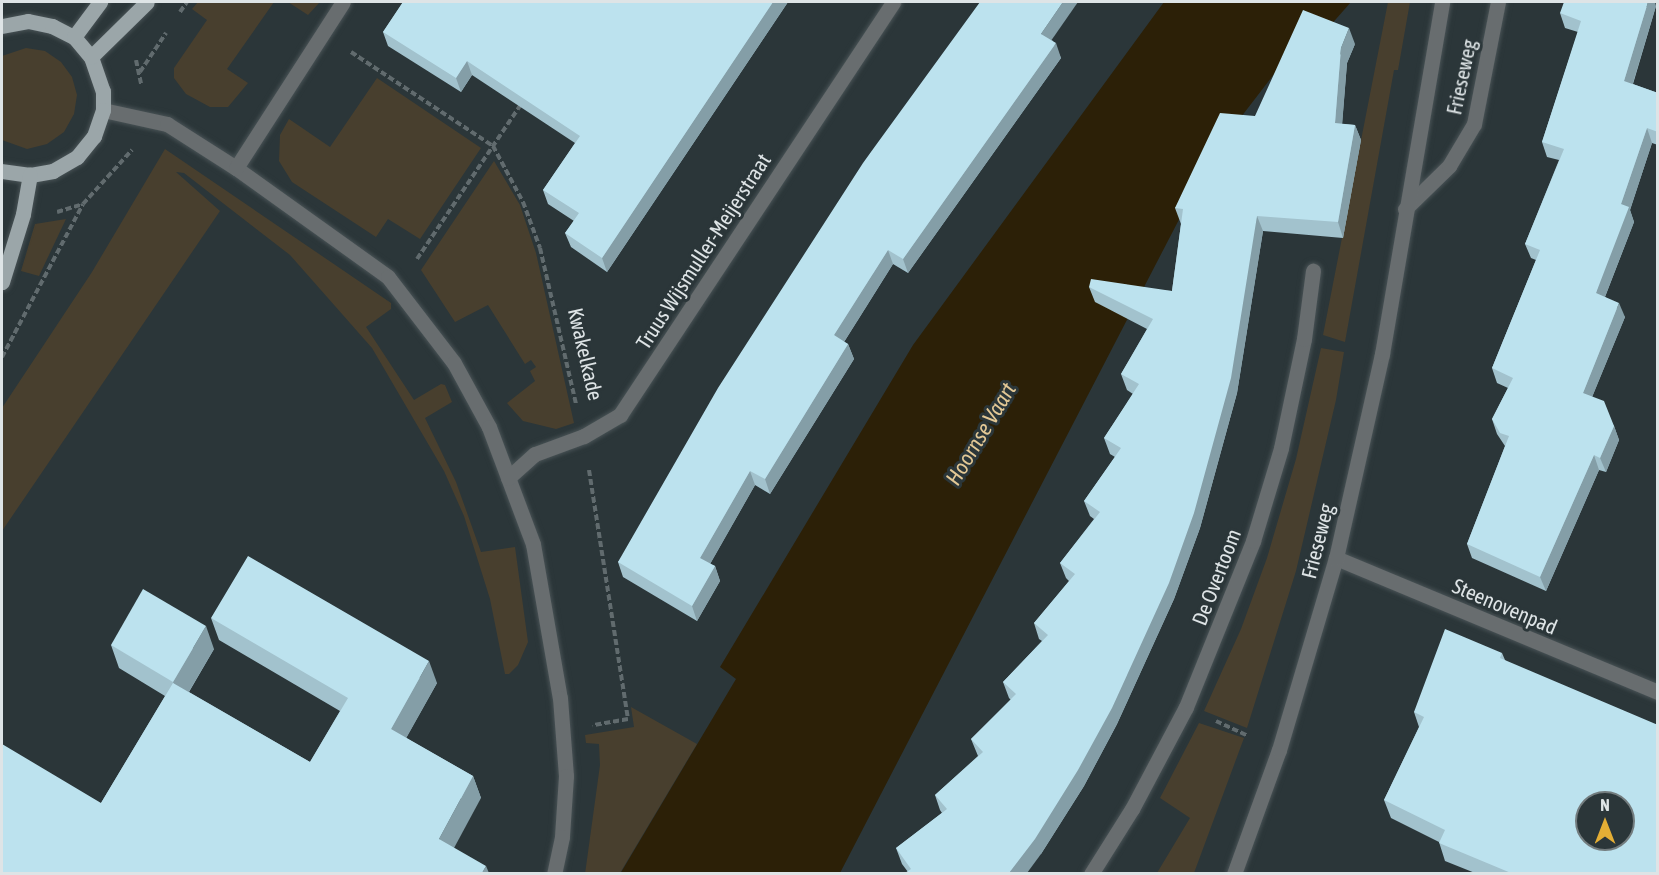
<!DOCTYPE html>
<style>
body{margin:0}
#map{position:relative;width:1659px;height:875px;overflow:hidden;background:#2b3639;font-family:"Asap Condensed",sans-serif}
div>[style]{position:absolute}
.green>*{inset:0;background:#483f2e}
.water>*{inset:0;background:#2c2007}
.path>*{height:4px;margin-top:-2px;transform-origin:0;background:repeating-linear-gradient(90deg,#616b6e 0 6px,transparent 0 9px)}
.roads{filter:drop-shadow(0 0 2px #485255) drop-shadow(0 0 2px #485255)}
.minor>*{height:15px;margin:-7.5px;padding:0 7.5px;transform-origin:7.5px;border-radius:7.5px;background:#686d6f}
.major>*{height:15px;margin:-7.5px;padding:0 7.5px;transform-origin:7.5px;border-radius:7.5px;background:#9ba6a9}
.wall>*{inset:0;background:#a2c2cd}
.shaded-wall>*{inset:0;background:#849ea7}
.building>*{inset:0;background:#bce2ee}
span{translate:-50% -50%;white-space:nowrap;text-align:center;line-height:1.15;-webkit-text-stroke:6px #2b3639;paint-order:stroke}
.street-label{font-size:21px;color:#dee4e6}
.water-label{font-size:22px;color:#e3c895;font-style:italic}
.frame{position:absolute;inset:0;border:3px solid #dee4e6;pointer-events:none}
.north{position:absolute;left:1575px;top:791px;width:60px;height:60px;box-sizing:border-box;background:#2b3639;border:2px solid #737c7e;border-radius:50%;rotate:0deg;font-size:16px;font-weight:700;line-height:24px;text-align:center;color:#dee4e6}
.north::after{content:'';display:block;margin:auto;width:21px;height:27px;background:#e4ae35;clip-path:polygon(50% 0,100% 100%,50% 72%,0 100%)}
</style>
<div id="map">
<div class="green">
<i style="clip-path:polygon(198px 2px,274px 2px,227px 69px,248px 83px,228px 107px,210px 107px,186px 94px,174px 78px,174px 68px,207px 20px,192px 9px)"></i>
<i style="clip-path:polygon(288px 2px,320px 2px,308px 15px)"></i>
<i style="clip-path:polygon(1388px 2px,1410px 2px,1398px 70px,1394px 70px,1345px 342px,1323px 335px)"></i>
<i style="clip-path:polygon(26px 48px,45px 51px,61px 62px,72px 77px,77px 95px,74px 114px,64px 132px,47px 144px,27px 149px,2px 140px,2px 56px)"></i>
<i style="clip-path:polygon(377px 78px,481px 148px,420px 239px,388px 219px,376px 237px,292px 182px,279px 161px,280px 135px,289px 119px,330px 147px)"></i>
<i style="clip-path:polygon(165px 149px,391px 303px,391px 309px,366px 327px,414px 400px,441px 384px,445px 385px,452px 402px,425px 418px,456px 482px,481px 552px,515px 547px,528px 642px,518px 665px,509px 674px,505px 674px,490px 599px,464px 516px,444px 471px,372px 348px,290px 255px,184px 173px,176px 172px,220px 211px,2px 531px,2px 408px,92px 272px)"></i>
<i style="clip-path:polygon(494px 161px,520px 205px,536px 253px,574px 423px,556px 429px,523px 421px,507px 403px,535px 381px,530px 371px,536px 367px,531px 360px,525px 364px,488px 305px,455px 322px,421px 270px)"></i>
<i style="clip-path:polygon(66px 219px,39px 276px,21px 271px,35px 224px)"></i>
<i style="clip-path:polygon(1321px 348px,1344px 352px,1336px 400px,1296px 571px,1247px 728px,1204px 711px,1241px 629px,1267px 558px,1296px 459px)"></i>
<i style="clip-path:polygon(631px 707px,697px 744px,620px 873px,585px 874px,600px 765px,599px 744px,586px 743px,585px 735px,634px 727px)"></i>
<i style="clip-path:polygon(1199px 723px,1244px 738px,1194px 873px,1157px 873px,1190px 818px,1160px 798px)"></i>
</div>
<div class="water">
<i style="clip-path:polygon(1164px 2px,1351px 2px,1329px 27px,1291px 52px,1231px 130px,1226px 129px,840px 873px,620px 874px,736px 679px,720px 667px,913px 345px)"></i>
</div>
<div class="path">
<i style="left:180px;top:12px;width:12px;rotate:-55deg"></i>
<i style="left:351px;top:52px;width:170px;rotate:33.5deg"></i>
<i style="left:493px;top:146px;width:64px;rotate:61.8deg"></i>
<i style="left:523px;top:202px;width:49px;rotate:69.7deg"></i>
<i style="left:540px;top:248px;width:160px;rotate:77deg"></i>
<i style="left:136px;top:60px;width:25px;rotate:78deg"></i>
<i style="left:140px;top:72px;width:47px;rotate:-56.3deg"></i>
<i style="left:57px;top:212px;width:27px;rotate:-17deg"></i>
<i style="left:83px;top:204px;width:73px;rotate:-47.8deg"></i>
<i style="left:417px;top:259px;width:187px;rotate:-56.1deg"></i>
<i style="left:2px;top:357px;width:173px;rotate:-62.1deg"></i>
<i style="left:589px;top:470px;width:252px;rotate:81.1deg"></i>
<i style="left:628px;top:719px;width:36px;rotate:170deg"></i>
<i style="left:1216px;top:721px;width:35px;rotate:25deg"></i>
</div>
<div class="roads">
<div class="minor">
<i style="left:103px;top:110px;width:66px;rotate:12.3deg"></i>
<i style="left:167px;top:124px;width:82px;rotate:32.5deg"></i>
<i style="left:236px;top:168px;width:187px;rotate:35.6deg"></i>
<i style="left:388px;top:277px;width:108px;rotate:52.5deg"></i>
<i style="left:454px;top:363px;width:73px;rotate:61.3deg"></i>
<i style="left:489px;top:427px;width:125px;rotate:69.4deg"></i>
<i style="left:533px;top:544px;width:156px;rotate:80.1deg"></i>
<i style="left:560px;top:698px;width:78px;rotate:85.6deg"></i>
<i style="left:566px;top:776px;width:61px;rotate:93.8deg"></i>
<i style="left:562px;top:837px;width:38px;rotate:102deg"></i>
<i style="left:236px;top:168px;width:197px;rotate:-57.2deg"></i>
<i style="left:1405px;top:209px;width:62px;rotate:-44.3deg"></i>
<i style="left:1449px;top:166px;width:49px;rotate:-59.2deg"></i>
<i style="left:1474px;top:124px;width:124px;rotate:-78.9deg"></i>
<i style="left:508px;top:478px;width:36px;rotate:-42deg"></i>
<i style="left:535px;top:454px;width:52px;rotate:-20.2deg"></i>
<i style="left:584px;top:436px;width:42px;rotate:-30.3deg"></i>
<i style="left:620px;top:415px;width:495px;rotate:-56.5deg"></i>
<i style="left:1336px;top:558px;width:349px;rotate:22.6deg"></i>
<i style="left:1091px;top:874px;width:77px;rotate:-57.8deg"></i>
<i style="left:1132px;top:809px;width:115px;rotate:-62.1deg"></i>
<i style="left:1186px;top:707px;width:179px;rotate:-68deg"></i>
<i style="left:1253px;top:541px;width:97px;rotate:-73.2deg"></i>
<i style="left:1281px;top:448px;width:111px;rotate:-78.1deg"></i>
<i style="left:1304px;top:339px;width:69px;rotate:-82.5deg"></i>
<i style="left:1234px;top:874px;width:132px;rotate:-70.1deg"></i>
<i style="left:1279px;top:750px;width:200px;rotate:-73.5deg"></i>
<i style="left:1336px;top:558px;width:209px;rotate:-77.3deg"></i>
<i style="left:1382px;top:354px;width:357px;rotate:-80.3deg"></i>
</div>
<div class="major">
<i style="left:2px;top:26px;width:26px;rotate:-11deg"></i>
<i style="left:28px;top:21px;width:25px;rotate:12deg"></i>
<i style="left:52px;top:26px;width:25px;rotate:27deg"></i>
<i style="left:74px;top:37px;width:26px;rotate:50deg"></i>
<i style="left:91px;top:57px;width:36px;rotate:71deg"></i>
<i style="left:103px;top:91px;width:19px;rotate:90deg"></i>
<i style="left:103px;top:110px;width:28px;rotate:109deg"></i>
<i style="left:94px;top:136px;width:27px;rotate:129deg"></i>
<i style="left:77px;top:157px;width:28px;rotate:150deg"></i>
<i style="left:53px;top:171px;width:23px;rotate:170deg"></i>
<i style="left:30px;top:175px;width:28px;rotate:-172deg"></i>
<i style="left:74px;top:37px;width:44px;rotate:-53.4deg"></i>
<i style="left:91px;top:57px;width:78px;rotate:-44.5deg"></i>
<i style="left:2px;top:282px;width:71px;rotate:-72.8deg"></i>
<i style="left:23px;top:214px;width:40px;rotate:-80deg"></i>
</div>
</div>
<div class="wall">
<i style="clip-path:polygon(403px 2px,788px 2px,607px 272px,571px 247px,565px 233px,574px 221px,548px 204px,543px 190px,575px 143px,472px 75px,461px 92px,388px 46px,383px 32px)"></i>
<i style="clip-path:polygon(1656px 6px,1633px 84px,1658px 93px,1658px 145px,1652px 143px,1630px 210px,1634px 222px,1605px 297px,1625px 317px,1592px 397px,1614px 426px,1619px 440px,1606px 472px,1599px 470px,1546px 591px,1472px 558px,1467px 544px,1505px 446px,1497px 434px,1492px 419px,1508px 388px,1497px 383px,1492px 368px,1536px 260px,1531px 258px,1525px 244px,1559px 160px,1547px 157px,1542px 142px,1578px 32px,1565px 28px,1560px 13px)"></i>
<i style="clip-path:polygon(1052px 40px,1061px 58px,908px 273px,893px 264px,844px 342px,848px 344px,854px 359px,770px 494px,755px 485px,710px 564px,715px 566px,720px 581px,697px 621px,623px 577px,618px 562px)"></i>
<i style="clip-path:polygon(1355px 44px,1347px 63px,1342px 124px,1355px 125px,1361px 140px,1343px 238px,1263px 231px,1237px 393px,1200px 528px,1174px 599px,1117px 724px,1084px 786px,1041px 854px,908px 872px,902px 864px,896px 848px,942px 813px,940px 810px,935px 795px,978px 756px,971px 739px,1011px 700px,1009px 698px,1003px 682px,1042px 641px,1039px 639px,1034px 623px,1069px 581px,1066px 578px,1060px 563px,1094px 519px,1090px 516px,1084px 501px,1115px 457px,1110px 454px,1104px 438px,1133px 394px,1127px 390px,1121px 374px,1147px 329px,1095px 302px,1089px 287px,1172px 291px,1181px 224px,1175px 208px,1255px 116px)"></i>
<i style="clip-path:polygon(211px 618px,437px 683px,406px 738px,473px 776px,481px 798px,101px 803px,165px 696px,119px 668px,111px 645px,214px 649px,189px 692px,310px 762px,340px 711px,219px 640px)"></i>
<i style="clip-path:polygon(1502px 653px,1505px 660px,1658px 873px,1475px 873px,1445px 861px,1439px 842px,1391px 818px,1384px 800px,1419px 727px,1414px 712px)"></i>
</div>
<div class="shaded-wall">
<i style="clip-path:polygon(773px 2px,788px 2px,607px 272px,602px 258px)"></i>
<i style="clip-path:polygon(1063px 2px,1078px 2px,1046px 48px,1041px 34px)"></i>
<i style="clip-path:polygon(1648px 2px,1655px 2px,1656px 6px,1629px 96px,1624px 81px)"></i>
<i style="clip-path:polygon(1349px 28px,1355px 44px,1347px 63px,1341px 139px,1335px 123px,1341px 48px)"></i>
<i style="clip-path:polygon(1056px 43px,1061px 58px,908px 273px,903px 259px)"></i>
<i style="clip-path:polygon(467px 61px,472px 75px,461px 92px,456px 78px)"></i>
<i style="clip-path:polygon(1355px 125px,1361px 140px,1343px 238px,1338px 222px)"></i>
<i style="clip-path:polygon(1647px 128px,1652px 143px,1630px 210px,1634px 222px,1601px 307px,1596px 293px,1621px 204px)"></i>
<i style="clip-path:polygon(1257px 216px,1263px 231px,1237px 393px,1200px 528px,1174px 599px,1117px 724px,1084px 786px,1041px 854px,1027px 873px,1009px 873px)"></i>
<i style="clip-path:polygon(888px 250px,893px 264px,839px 350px,834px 335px)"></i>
<i style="clip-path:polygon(1619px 303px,1625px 317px,1588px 407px,1583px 393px)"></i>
<i style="clip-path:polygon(848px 344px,854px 359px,770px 494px,765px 479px)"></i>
<i style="clip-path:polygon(1614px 426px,1619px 440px,1606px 472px,1600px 458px)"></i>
<i style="clip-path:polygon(1594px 455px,1599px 470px,1546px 591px,1540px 577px)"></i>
<i style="clip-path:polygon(750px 471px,755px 485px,705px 573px,700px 558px)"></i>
<i style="clip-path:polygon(715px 566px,720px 581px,697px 621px,692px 606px)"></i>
<i style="clip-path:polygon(206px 626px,214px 649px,181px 705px,173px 682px)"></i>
<i style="clip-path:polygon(429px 661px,437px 683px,399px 751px,391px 729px)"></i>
<i style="clip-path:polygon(473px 776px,481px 798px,447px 861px,439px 839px)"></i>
<i style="clip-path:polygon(486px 866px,489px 873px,482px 873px)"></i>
</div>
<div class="building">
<i style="clip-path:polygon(403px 2px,773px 2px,602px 258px,565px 233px,579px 213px,543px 190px,580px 136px,467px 61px,456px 78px,383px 32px)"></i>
<i style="clip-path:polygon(980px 2px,1063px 2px,1041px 34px,1056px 43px,903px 259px,888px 250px,834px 335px,848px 344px,765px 479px,750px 471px,700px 558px,715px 566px,692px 606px,618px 562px,718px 388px,863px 163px)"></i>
<i style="clip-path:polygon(1564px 2px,1648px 2px,1624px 81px,1658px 93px,1658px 132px,1647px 128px,1621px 204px,1629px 207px,1596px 293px,1619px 303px,1583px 393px,1604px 401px,1614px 426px,1600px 458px,1594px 455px,1540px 577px,1467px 544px,1509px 436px,1500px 433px,1492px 419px,1513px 378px,1492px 368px,1540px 250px,1525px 244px,1564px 149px,1542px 142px,1581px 21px,1560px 13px)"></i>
<i style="clip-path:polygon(1303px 10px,1349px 28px,1341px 48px,1335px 123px,1355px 125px,1338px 222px,1257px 216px,1231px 378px,1194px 513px,1169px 583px,1112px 708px,1078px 770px,1035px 839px,1009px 873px,905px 873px,911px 869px,896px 848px,947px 809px,935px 795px,983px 752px,971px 739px,1016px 694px,1003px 682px,1048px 635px,1034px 623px,1075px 574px,1060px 563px,1100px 512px,1084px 501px,1121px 448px,1104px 438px,1139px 384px,1121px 374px,1153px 319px,1089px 287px,1091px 279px,1172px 291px,1183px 209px,1175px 208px,1220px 113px,1255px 116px)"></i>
<i style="clip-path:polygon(248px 556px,429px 661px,391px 729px,473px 776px,439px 839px,486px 866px,482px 873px,2px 873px,2px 744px,101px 803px,173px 683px,310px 762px,348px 698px,211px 618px)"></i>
<i style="clip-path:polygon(143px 589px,206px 626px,173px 682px,111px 645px)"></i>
<i style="clip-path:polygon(evenodd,1445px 629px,1502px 653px,1500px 658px,1658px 725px,1658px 873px,1511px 873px,1439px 843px,1445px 830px,1384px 800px,1424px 717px,1414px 712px,1445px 629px,1587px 803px,1623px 803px,1623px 839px,1587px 839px,1587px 803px)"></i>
</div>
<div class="street-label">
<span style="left:1461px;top:77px;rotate:-78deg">Frieseweg</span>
<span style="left:703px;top:251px;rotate:-57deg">Truus Wijsmuller-Meijerstraat</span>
<span style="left:586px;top:354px;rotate:77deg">Kwakelkade</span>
<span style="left:1317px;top:541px;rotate:-76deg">Frieseweg</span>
<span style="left:1216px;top:577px;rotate:-69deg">De Overtoom</span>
<span style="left:1505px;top:606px;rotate:23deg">Steenovenpad</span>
</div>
<div class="water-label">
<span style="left:981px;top:434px;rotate:-59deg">Hoornse Vaart</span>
</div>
<div class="frame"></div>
<div class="north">N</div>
</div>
